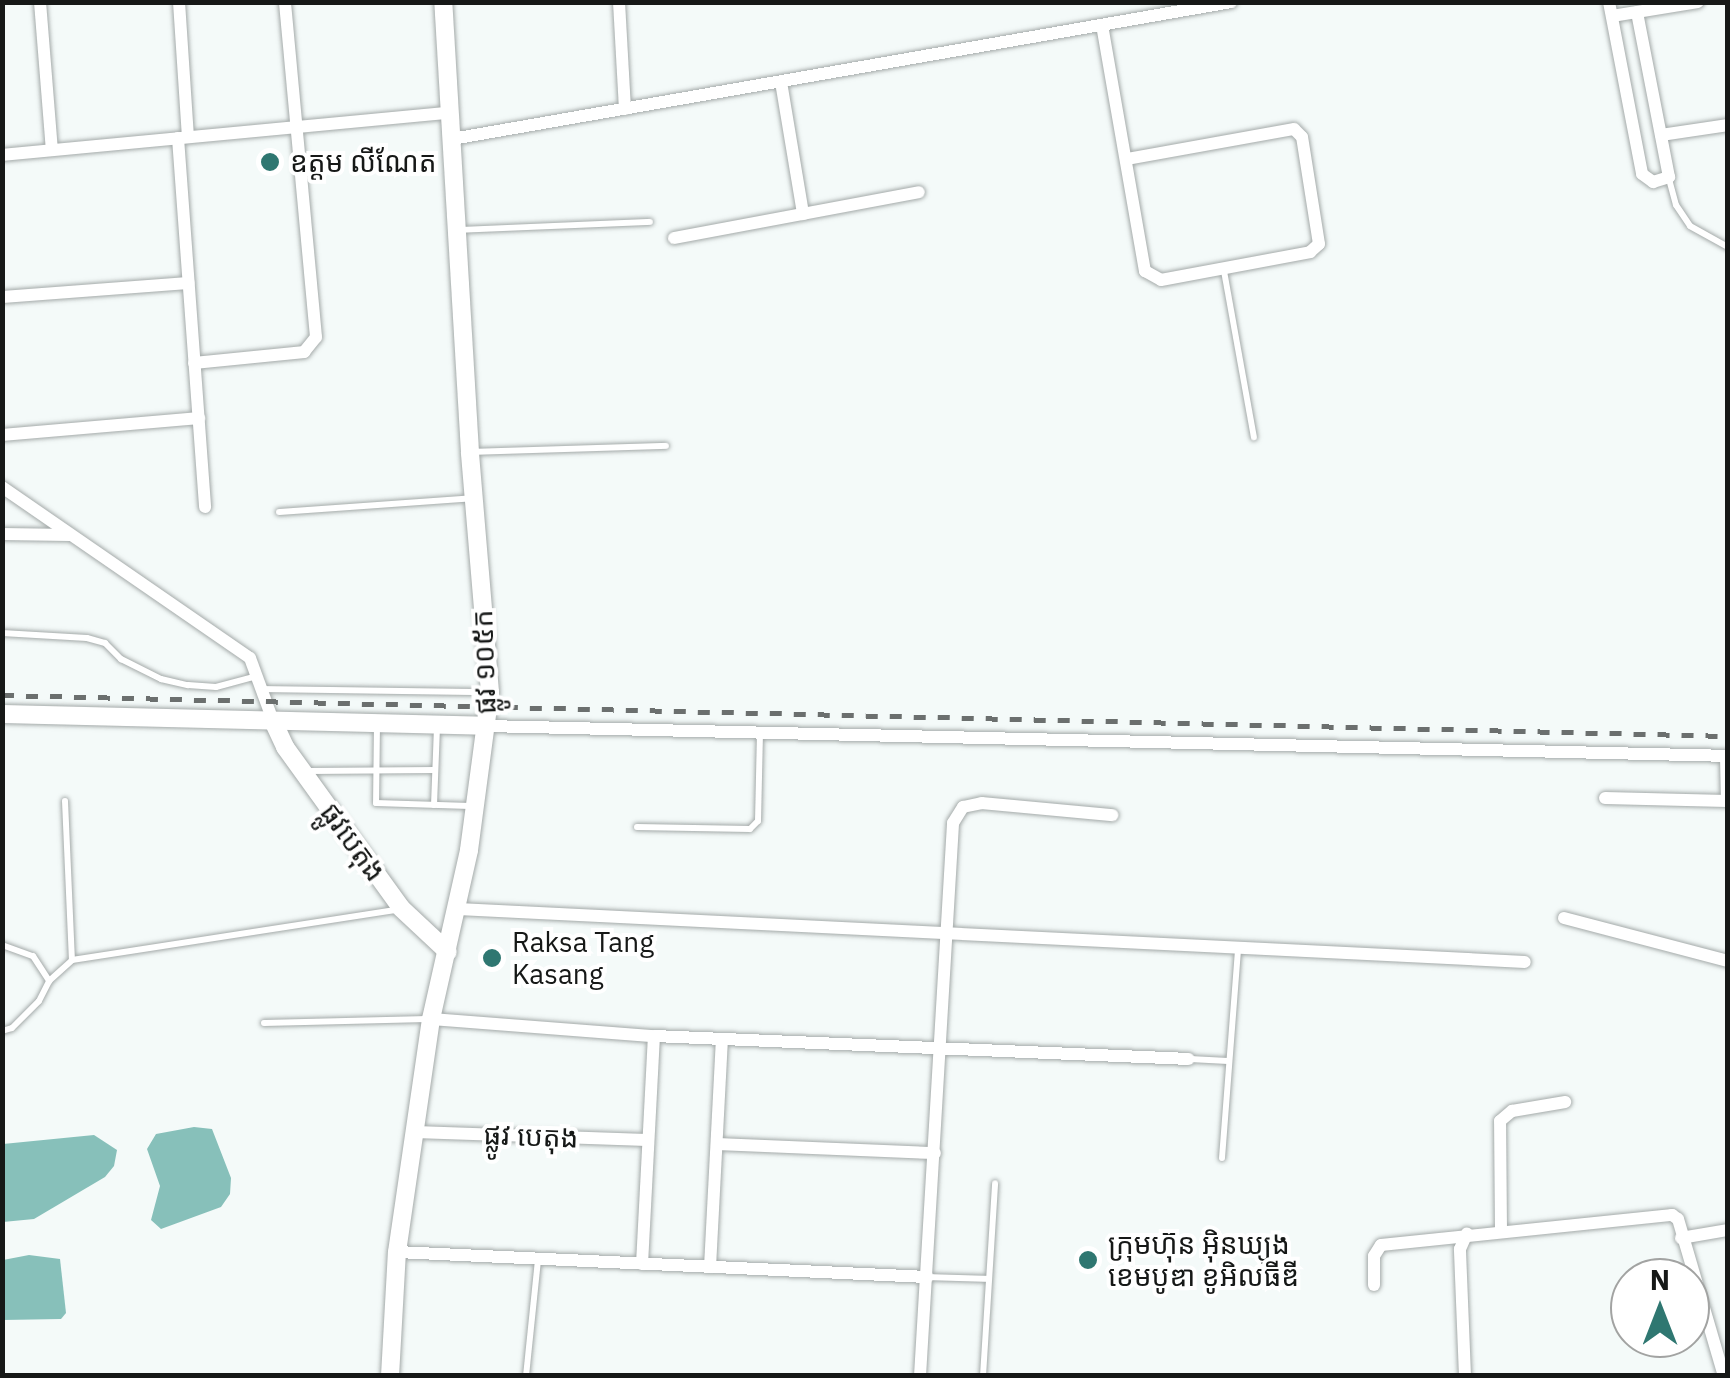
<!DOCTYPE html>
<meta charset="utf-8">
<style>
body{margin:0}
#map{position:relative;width:1730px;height:1378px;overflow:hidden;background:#f4faf9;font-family:"IBM Plex Sans","Noto Sans Khmer",sans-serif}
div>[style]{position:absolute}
.water>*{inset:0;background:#87c0ba}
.roads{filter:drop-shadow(0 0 2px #a4aaa9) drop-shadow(0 0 2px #a4aaa9)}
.service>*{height:6px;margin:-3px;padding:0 3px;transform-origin:3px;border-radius:3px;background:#fff}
.minor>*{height:12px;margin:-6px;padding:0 6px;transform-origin:6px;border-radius:6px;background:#fff}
.secondary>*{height:18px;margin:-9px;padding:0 9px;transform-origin:9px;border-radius:9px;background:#fff}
.rail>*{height:5px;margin-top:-2.5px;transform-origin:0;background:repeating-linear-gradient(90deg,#6b6f6e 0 12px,transparent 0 24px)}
.dots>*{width:28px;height:28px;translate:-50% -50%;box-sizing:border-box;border:5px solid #fff;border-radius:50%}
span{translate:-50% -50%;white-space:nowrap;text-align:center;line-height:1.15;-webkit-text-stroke:8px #fff;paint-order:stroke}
.poi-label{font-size:28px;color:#161817}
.left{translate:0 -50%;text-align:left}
.street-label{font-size:28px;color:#161817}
.frame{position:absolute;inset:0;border:5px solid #161817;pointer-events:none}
.north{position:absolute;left:1610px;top:1258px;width:100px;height:100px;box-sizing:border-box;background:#fff;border:2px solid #a2a3a2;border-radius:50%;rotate:0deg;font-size:28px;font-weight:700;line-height:40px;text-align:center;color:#161817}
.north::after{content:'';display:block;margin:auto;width:35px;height:45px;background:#2f7771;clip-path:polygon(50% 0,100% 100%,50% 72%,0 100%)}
</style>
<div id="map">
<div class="water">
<i style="clip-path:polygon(194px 1127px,212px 1129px,231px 1178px,230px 1194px,221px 1207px,161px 1229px,151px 1220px,160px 1186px,147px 1149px,156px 1134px)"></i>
<i style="clip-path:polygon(94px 1135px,117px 1150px,114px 1166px,105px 1177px,34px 1219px,3px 1222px,3px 1144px)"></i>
<i style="clip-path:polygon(29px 1255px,60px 1259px,66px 1313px,61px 1319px,3px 1320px,3px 1260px)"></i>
</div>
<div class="roads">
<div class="service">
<i style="left:1669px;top:179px;width:27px;rotate:75deg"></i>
<i style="left:1676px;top:205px;width:25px;rotate:56deg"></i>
<i style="left:1690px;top:226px;width:43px;rotate:28.9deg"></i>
<i style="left:458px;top:230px;width:192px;rotate:-2.4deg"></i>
<i style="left:1224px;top:271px;width:169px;rotate:79.8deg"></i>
<i style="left:472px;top:452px;width:194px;rotate:-1.8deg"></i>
<i style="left:279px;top:512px;width:194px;rotate:-4.1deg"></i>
<i style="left:2px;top:633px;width:85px;rotate:3.4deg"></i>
<i style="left:87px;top:638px;width:19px;rotate:16deg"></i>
<i style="left:105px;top:643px;width:23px;rotate:45deg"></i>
<i style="left:121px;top:659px;width:45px;rotate:26.6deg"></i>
<i style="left:161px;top:679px;width:28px;rotate:13deg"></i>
<i style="left:188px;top:685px;width:28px;rotate:4deg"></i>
<i style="left:216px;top:687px;width:42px;rotate:-15deg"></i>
<i style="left:262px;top:689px;width:226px;rotate:0.8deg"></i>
<i style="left:377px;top:724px;width:79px;rotate:90.7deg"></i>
<i style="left:376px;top:803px;width:94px;rotate:1.8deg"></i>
<i style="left:309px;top:771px;width:126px;rotate:-0.5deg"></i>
<i style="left:65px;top:801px;width:159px;rotate:87.5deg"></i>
<i style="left:434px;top:805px;width:79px;rotate:-87.8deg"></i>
<i style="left:637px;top:827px;width:113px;rotate:1deg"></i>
<i style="left:750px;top:829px;width:11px;rotate:-45deg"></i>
<i style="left:758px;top:821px;width:87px;rotate:-88.7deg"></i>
<i style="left:2px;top:945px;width:33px;rotate:20deg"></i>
<i style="left:33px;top:956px;width:30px;rotate:57deg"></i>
<i style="left:264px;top:1023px;width:163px;rotate:-1.4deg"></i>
<i style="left:2px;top:1031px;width:10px;rotate:-17deg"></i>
<i style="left:12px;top:1028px;width:38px;rotate:-45deg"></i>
<i style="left:39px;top:1001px;width:22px;rotate:-63deg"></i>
<i style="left:49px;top:981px;width:31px;rotate:-42deg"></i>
<i style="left:72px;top:960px;width:332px;rotate:-8.8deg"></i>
<i style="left:1190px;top:1059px;width:38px;rotate:3deg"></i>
<i style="left:1222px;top:1158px;width:210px;rotate:-85.6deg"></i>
<i style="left:928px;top:1277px;width:61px;rotate:1.9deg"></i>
<i style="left:526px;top:1376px;width:117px;rotate:-84.1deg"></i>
<i style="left:983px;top:1376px;width:193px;rotate:-86.4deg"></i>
</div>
<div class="minor">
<i style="left:40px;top:2px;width:148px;rotate:85.4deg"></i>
<i style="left:179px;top:2px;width:135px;rotate:86.2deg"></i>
<i style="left:619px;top:2px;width:107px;rotate:86.8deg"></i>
<i style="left:1609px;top:2px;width:175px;rotate:79.1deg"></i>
<i style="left:1642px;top:174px;width:14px;rotate:36deg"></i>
<i style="left:1653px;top:182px;width:17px;rotate:-17deg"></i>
<i style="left:1669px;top:177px;width:168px;rotate:-101deg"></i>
<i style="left:1612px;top:16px;width:87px;rotate:-9.2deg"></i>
<i style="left:1102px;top:25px;width:250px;rotate:80.1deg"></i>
<i style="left:1145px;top:271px;width:18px;rotate:29deg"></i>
<i style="left:1161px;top:280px;width:152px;rotate:-10.6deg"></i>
<i style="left:1310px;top:252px;width:12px;rotate:-42deg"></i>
<i style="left:1319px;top:244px;width:108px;rotate:-99deg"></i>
<i style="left:1302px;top:137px;width:11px;rotate:-135deg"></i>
<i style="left:1294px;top:129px;width:170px;rotate:169.8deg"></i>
<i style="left:781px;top:82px;width:134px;rotate:80.5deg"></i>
<i style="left:1661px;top:135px;width:68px;rotate:-8.5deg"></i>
<i style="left:178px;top:138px;width:370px;rotate:85.8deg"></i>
<i style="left:452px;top:139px;width:791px;rotate:-9.97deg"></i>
<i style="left:2px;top:155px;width:450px;rotate:-5.4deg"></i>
<i style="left:674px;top:238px;width:249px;rotate:-10.6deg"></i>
<i style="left:2px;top:297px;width:187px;rotate:-4.3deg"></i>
<i style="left:194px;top:363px;width:111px;rotate:-5.7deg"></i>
<i style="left:304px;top:352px;width:19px;rotate:-51deg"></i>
<i style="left:316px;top:337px;width:336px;rotate:-95.3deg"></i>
<i style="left:2px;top:435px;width:198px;rotate:-4.9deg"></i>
<i style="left:2px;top:487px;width:301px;rotate:34.6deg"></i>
<i style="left:250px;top:658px;width:67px;rotate:69.9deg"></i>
<i style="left:2px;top:534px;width:68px;rotate:0.8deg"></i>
<i style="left:486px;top:726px;width:1242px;rotate:1.38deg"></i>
<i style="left:1605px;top:798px;width:122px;rotate:1.4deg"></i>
<i style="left:1727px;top:801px;width:45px;rotate:-91.3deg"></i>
<i style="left:458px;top:909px;width:1068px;rotate:2.84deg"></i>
<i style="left:1564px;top:918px;width:170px;rotate:14.7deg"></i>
<i style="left:431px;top:1019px;width:224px;rotate:4.4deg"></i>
<i style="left:654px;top:1036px;width:535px;rotate:2.46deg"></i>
<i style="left:415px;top:1132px;width:232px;rotate:2deg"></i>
<i style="left:717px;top:1144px;width:218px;rotate:2.4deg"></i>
<i style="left:1501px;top:1230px;width:109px;rotate:-90.5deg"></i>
<i style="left:1500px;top:1121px;width:16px;rotate:-40deg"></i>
<i style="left:1512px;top:1111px;width:54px;rotate:-9.6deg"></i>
<i style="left:1681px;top:1238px;width:48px;rotate:-9.7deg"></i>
<i style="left:397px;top:1252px;width:531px;rotate:2.7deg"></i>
<i style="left:642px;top:1264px;width:228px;rotate:-87deg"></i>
<i style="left:710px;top:1267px;width:228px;rotate:-87deg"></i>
<i style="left:1374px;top:1285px;width:29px;rotate:-90deg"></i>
<i style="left:1374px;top:1256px;width:13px;rotate:-58deg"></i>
<i style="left:1381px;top:1245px;width:293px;rotate:-5.9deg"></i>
<i style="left:1672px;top:1215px;width:7px;rotate:34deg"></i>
<i style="left:1678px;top:1219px;width:164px;rotate:73.7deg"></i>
<i style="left:920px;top:1376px;width:554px;rotate:-86.58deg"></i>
<i style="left:953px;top:823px;width:19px;rotate:-58deg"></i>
<i style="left:963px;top:807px;width:19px;rotate:-12deg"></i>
<i style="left:982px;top:803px;width:131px;rotate:5.3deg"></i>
<i style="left:1465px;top:1376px;width:127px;rotate:-92.3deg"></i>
<i style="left:1460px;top:1249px;width:17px;rotate:-66deg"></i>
</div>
<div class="secondary">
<i style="left:2px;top:714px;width:484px;rotate:1.4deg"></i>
<i style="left:273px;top:721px;width:29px;rotate:65deg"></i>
<i style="left:285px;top:747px;width:198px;rotate:54.2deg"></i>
<i style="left:401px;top:908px;width:64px;rotate:43.1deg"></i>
<i style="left:390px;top:1376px;width:124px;rotate:-86.8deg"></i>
<i style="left:397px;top:1252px;width:235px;rotate:-81.7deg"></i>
<i style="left:431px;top:1019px;width:173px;rotate:-77.3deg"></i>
<i style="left:469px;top:850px;width:159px;rotate:-82.4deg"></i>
<i style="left:490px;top:692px;width:241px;rotate:-94.8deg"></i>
<i style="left:470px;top:452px;width:451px;rotate:-93.4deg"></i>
</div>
</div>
<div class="rail">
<i style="left:2px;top:695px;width:1726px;rotate:1.36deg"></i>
</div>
<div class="dots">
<i style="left:270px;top:162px;background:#2f7771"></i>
<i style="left:492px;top:958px;background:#2f7771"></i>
<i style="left:1088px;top:1260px;background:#2f7771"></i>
</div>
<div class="poi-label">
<span class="left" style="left:290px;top:162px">ឧត្តម លីណែត</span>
<span class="left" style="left:512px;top:958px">Raksa Tang<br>Kasang</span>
<span class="left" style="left:1108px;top:1260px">ក្រុមហ៊ុន អ៊ិនឃ្យុង<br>ខេមបូឌា ខូអិលធីឌី</span>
</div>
<div class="street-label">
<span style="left:484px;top:662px;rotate:-92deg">ផ្លូវ ១០៥ក</span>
<span style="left:353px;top:842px;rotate:54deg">ផ្លូវបេតុង</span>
<span style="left:531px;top:1136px;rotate:2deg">ផ្លូវ បេតុង</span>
</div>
<div class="frame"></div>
<div class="north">N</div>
</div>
